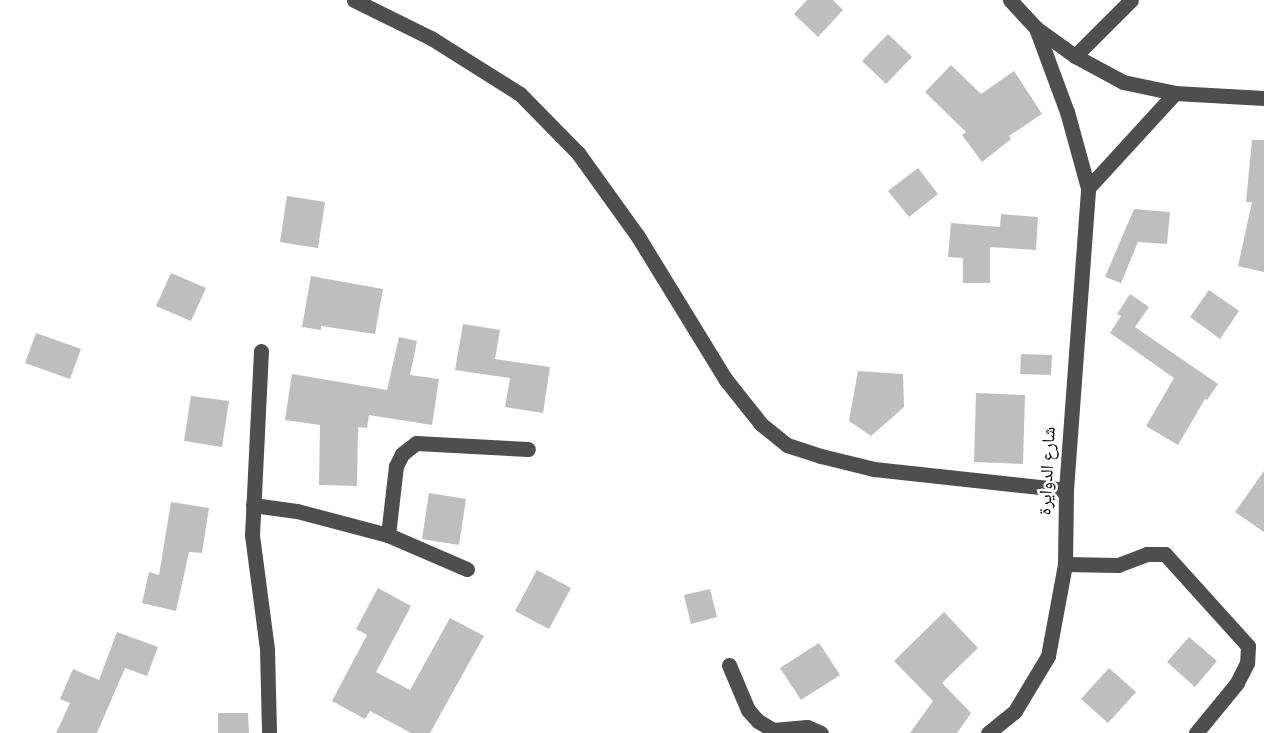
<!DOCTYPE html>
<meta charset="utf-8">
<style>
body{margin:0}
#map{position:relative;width:1264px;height:733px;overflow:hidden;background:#fff;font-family:Overpass,"Noto Naskh Arabic",sans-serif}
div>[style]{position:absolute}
.building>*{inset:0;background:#bebebe}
.minor>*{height:15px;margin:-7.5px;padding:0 7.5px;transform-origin:7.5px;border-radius:7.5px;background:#4e4e4e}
span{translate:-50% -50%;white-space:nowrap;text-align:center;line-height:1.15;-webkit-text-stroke:5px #fff;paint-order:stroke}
.street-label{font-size:18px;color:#000}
</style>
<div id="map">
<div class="building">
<i style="clip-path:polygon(807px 0,833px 0,843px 10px,818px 37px,794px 14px)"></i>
<i style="clip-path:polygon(888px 34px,912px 57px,886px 84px,862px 61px)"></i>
<i style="clip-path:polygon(951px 65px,981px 94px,1014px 71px,1042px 114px,1009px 136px,1011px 139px,982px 162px,962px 135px,966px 132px,925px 92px)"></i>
<i style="clip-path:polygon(1252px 140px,1264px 140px,1264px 272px,1238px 266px,1252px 202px,1246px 202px)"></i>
<i style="clip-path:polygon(918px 168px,938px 194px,909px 217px,888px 191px)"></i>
<i style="clip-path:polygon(287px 196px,325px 202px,318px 248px,280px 242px)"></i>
<i style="clip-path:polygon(1134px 209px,1170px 212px,1167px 244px,1138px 242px,1121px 283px,1105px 277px)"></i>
<i style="clip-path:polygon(1001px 214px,1038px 217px,1036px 250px,990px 247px,990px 283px,963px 283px,963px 258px,948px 257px,951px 223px,1000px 227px)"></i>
<i style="clip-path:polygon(171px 273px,206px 288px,191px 321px,156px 306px)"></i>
<i style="clip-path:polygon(311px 276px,383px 289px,375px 334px,321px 326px,321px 330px,302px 327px)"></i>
<i style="clip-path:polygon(1209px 290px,1239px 311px,1220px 339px,1190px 317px)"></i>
<i style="clip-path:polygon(1130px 294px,1149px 307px,1135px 327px,1218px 384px,1207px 400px,1205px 399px,1178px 445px,1146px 426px,1174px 378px,1110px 333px,1121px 316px,1117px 314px)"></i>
<i style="clip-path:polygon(463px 324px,500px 330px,495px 359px,550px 367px,543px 413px,505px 407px,510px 378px,455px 370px)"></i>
<i style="clip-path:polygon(36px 333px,81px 349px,70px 379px,25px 363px)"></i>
<i style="clip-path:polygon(399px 337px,417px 341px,410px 375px,439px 379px,432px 425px,369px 415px,367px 428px,358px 427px,357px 486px,319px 485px,320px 425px,285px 420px,292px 374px,387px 390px)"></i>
<i style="clip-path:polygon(1021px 354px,1052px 355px,1051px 375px,1020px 374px)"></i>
<i style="clip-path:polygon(858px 371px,903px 374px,904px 407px,871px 436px,849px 421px)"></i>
<i style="clip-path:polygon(976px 393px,1025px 395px,1023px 464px,974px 462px)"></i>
<i style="clip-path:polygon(191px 396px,229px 401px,222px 447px,184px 441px)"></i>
<i style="clip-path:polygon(1264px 471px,1264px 532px,1235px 512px)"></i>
<i style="clip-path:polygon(429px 493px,466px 499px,459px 545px,422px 539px)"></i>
<i style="clip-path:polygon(171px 502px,209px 508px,202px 553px,189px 552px,176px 611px,142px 603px,149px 572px,159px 575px)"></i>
<i style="clip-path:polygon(537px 570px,571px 588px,549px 629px,515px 611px)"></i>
<i style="clip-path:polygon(378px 588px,411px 606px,376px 672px,410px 690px,450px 618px,484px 636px,430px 733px,411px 733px,370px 711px,365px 719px,332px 701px,367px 635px,356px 629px)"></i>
<i style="clip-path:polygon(710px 589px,717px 617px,691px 624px,684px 595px)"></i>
<i style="clip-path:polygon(944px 612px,978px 648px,942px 683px,971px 713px,957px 733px,910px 733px,933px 701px,894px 661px)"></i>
<i style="clip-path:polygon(117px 632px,158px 647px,147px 676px,125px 668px,97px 733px,56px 733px,70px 703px,60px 699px,73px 669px,99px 680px)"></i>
<i style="clip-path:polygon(1189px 637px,1217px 661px,1195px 687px,1167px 662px)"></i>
<i style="clip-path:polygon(819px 643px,840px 675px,801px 700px,780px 668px)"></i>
<i style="clip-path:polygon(1109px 668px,1136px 692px,1108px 723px,1081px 699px)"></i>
<i style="clip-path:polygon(218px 713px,248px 713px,249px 733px,218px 733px)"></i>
</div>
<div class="minor">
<i style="left:354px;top:0;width:86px;rotate:26.3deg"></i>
<i style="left:431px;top:38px;width:105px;rotate:32.2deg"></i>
<i style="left:520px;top:94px;width:83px;rotate:45.5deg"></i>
<i style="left:578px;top:153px;width:101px;rotate:54.3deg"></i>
<i style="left:637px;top:235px;width:170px;rotate:58.5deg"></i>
<i style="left:726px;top:380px;width:56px;rotate:51.5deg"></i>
<i style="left:761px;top:424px;width:33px;rotate:39deg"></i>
<i style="left:787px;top:445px;width:36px;rotate:18deg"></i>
<i style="left:821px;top:456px;width:55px;rotate:13.8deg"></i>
<i style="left:874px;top:469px;width:193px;rotate:6.2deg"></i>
<i style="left:1010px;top:0;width:38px;rotate:47deg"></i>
<i style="left:1036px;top:28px;width:48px;rotate:35.7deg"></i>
<i style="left:1075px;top:56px;width:55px;rotate:28.4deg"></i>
<i style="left:1123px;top:82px;width:53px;rotate:11.9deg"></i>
<i style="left:1175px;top:93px;width:89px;rotate:3.2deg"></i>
<i style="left:1075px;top:56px;width:79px;rotate:-45deg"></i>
<i style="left:1088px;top:188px;width:129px;rotate:-47.5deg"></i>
<i style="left:261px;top:351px;width:184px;rotate:92.8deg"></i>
<i style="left:252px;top:535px;width:115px;rotate:82.5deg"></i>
<i style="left:267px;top:649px;width:84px;rotate:88.6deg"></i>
<i style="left:253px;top:505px;width:44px;rotate:7.8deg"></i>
<i style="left:297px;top:511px;width:94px;rotate:14.8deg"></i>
<i style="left:388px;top:535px;width:86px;rotate:23.3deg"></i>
<i style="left:388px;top:535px;width:69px;rotate:-83.4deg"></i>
<i style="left:396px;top:466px;width:13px;rotate:-63deg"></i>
<i style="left:402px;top:454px;width:18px;rotate:-38deg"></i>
<i style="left:416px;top:443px;width:112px;rotate:3.1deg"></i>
<i style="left:1065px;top:564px;width:53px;rotate:1.1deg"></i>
<i style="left:1118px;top:565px;width:31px;rotate:-21deg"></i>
<i style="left:1147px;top:554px;width:18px"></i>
<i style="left:1165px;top:554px;width:124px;rotate:47.9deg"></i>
<i style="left:1248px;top:646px;width:17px;rotate:93deg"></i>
<i style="left:1247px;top:663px;width:22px;rotate:117deg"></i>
<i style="left:1237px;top:683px;width:65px;rotate:129.4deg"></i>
<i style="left:729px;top:665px;width:49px;rotate:67.1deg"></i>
<i style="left:748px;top:710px;width:15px;rotate:48deg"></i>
<i style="left:758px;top:721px;width:17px;rotate:31deg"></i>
<i style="left:773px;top:730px;width:34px;rotate:-5deg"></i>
<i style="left:807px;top:727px;width:15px;rotate:23deg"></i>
<i style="left:988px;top:733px;width:35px;rotate:-39deg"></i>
<i style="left:1015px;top:711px;width:64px;rotate:-59deg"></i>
<i style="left:1048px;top:656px;width:94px;rotate:-79.5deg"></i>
<i style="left:1065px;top:564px;width:74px;rotate:-89.2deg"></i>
<i style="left:1066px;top:490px;width:303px;rotate:-85.8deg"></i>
<i style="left:1088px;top:188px;width:79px;rotate:-105.4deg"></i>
<i style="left:1067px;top:112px;width:90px;rotate:-110.3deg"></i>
</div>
<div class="street-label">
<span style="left:1049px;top:471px;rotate:-87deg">شارع الدوايرة</span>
</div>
</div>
